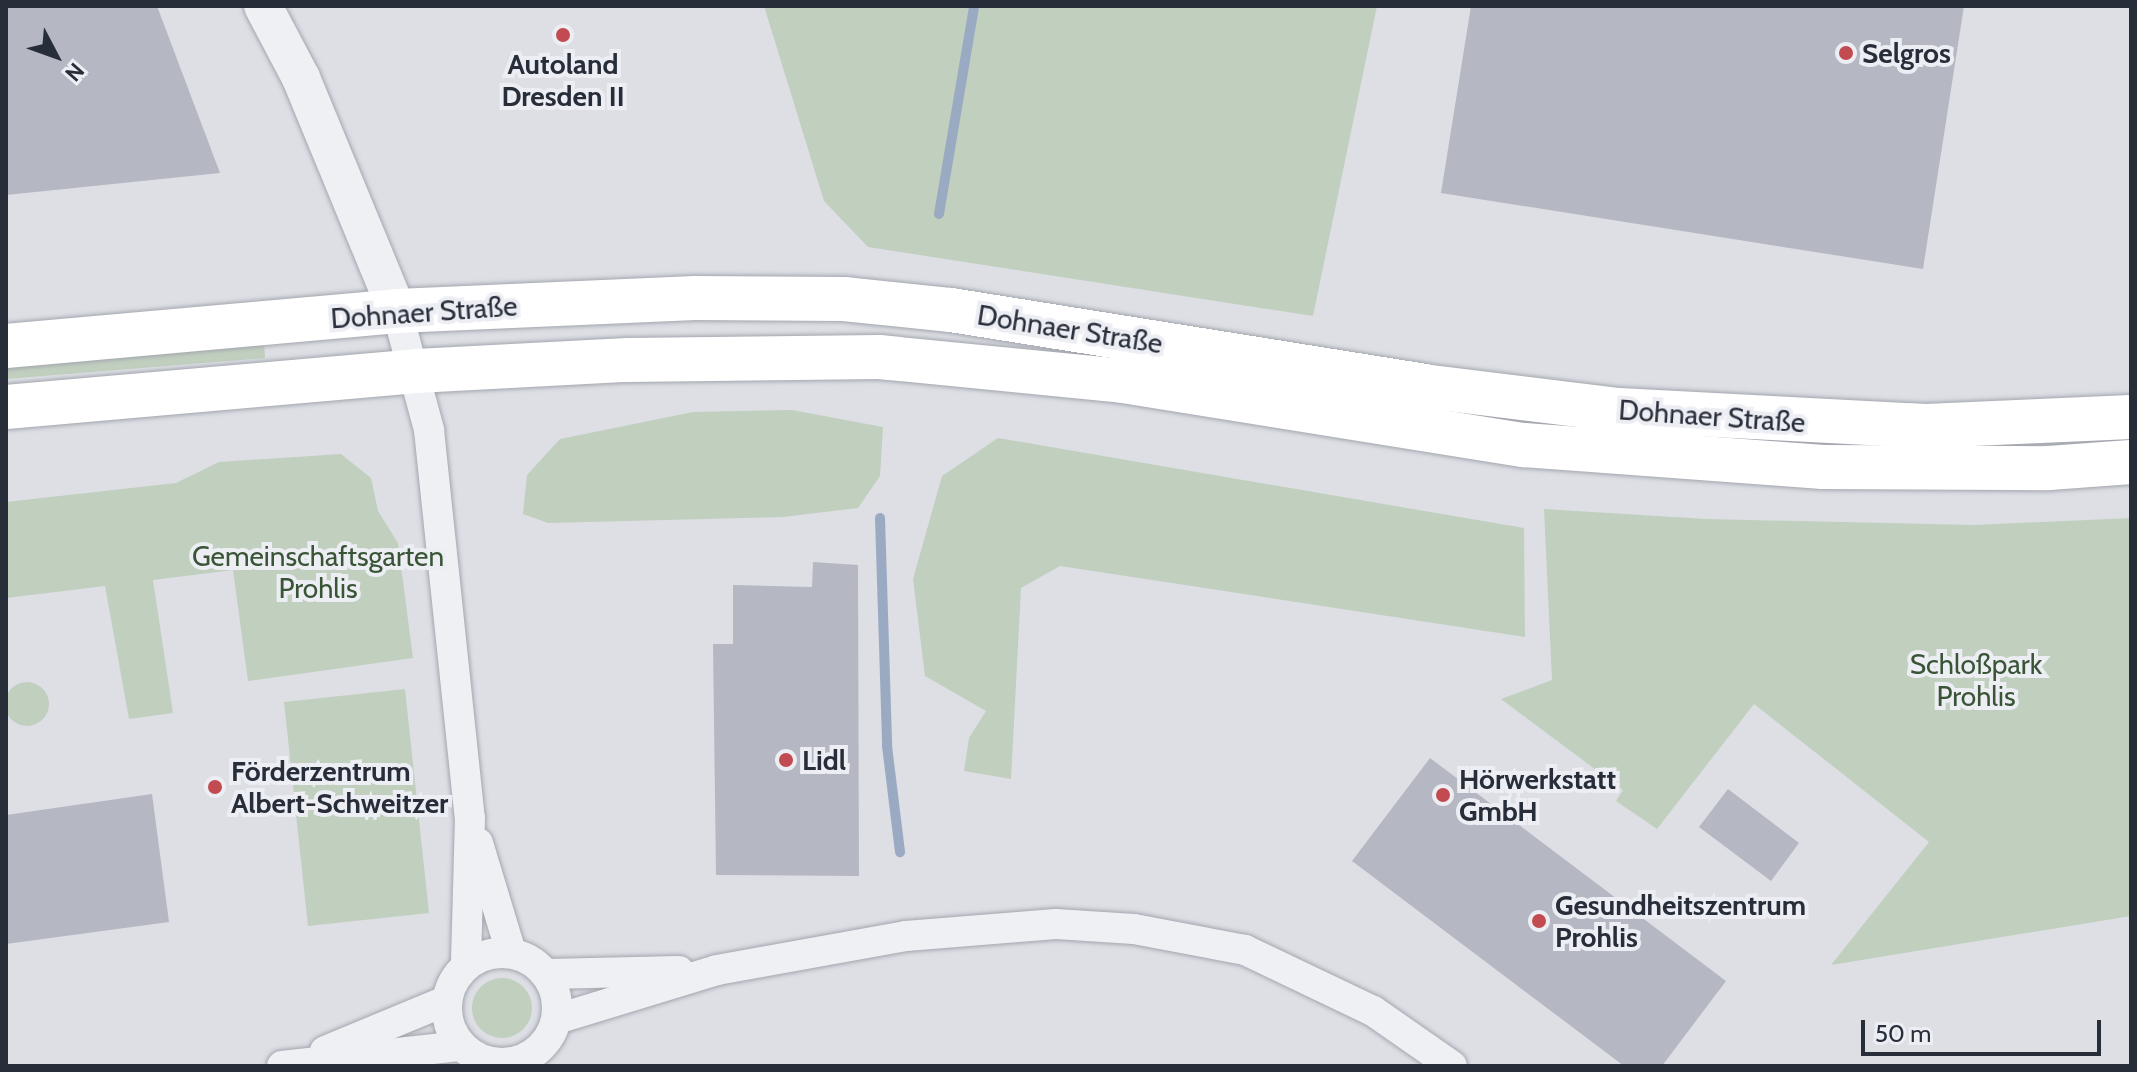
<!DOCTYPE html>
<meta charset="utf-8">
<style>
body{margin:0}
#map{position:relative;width:2137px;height:1072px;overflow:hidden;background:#dddfe5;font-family:Cabin,sans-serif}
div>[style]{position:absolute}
.green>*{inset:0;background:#c1cfbf}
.round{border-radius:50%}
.stream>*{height:10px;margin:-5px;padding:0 5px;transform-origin:5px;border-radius:5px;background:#9baac3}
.building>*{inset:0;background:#b5b8c2}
.roads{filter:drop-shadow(0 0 2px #a3a6ae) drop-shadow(0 0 2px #a3a6ae)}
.minor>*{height:30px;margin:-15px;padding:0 15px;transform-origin:15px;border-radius:15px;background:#eff0f4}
.minor>.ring{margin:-15px;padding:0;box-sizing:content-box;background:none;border:30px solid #eff0f4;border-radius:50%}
.tertiary>*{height:38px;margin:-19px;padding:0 19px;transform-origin:19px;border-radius:19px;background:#eff0f4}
.secondary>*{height:44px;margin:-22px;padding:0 22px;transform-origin:22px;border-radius:22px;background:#fff}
.dots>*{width:22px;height:22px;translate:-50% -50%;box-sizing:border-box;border:4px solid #eceef3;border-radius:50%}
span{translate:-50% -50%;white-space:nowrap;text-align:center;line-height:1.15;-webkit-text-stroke:8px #eceef3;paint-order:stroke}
.poi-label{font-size:28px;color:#282d3a;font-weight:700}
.left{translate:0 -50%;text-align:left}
.street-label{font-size:28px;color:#282d3a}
.park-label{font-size:28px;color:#395536}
.frame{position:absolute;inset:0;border:8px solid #282d3a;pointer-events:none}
.north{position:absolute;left:16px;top:16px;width:80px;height:80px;-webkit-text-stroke:6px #eceef3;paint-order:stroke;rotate:131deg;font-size:22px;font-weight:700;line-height:32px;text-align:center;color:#282d3a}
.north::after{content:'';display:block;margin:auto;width:28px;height:36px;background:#282d3a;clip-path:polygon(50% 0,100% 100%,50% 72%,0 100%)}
.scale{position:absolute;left:1861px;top:1020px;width:240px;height:36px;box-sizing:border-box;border:4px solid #282d3a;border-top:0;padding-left:10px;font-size:24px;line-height:28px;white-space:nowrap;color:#282d3a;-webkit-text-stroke:6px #eceef3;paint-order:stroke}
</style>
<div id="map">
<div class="green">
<i style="clip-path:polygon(764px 6px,1377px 6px,1313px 316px,868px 247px,824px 201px)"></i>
<i style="clip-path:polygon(264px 344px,265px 358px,6px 379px,6px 367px)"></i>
<i style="clip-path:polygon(792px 410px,883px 427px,880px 476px,858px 508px,783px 517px,548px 523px,523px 514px,527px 475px,560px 439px,693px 412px)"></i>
<i style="clip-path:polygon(998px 438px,1524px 528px,1525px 637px,1060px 566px,1021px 588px,1011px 779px,964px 771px,969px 738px,986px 711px,925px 676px,913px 579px,942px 476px)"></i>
<i style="clip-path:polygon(341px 454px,371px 478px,378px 511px,398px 543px,413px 658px,248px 681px,233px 570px,153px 580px,173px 713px,129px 719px,105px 586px,6px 598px,6px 502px,176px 483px,219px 462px)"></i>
<i style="clip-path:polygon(1544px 509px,1706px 519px,1973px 525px,2131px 518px,2131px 916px,1831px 965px,1929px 842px,1754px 704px,1657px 829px,1616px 801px,1623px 790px,1501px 699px,1552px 680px)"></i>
<i class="round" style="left:5px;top:682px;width:44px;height:44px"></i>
<i style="clip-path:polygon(405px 689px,429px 913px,308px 926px,284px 702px)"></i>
<i class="round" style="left:472px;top:978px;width:60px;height:60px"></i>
</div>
<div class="stream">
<i style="left:939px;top:214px;width:211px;rotate:-80.4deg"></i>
<i style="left:880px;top:518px;width:228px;rotate:88.2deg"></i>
<i style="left:887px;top:746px;width:107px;rotate:83deg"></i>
</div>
<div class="building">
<i style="clip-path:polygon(6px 6px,157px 6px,220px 173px,6px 195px)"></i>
<i style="clip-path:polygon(1471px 6px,1964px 6px,1923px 269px,1441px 193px)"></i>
<i style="clip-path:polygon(813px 562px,858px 565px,859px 876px,716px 875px,713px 644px,733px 644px,733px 585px,812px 587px)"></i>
<i style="clip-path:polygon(1430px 758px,1726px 981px,1662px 1066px,1624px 1066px,1352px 861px)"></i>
<i style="clip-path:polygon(1728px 789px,1799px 843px,1771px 881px,1699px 827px)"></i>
<i style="clip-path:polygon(152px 794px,169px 922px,6px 944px,6px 815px)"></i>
</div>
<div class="roads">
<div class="minor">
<i style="left:397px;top:311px;width:123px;rotate:74.9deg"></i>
<i style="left:429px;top:430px;width:390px;rotate:84deg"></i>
<i style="left:470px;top:818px;width:147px;rotate:91.6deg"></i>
<i style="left:478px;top:843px;width:114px;rotate:73.2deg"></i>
<i class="ring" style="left:447px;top:953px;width:80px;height:80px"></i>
<i style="left:547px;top:974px;width:132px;rotate:-1.3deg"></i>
<i style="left:557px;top:1019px;width:167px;rotate:-17deg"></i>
<i style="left:717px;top:970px;width:192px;rotate:-10.2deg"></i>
<i style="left:906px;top:936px;width:150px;rotate:-4.6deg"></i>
<i style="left:1056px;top:924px;width:78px;rotate:3.7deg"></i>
<i style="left:1134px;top:929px;width:113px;rotate:10.7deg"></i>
<i style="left:1245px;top:950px;width:142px;rotate:25.5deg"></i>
<i style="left:1373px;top:1011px;width:96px;rotate:34.8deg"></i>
<i style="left:325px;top:1051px;width:131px;rotate:-22.5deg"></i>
<i style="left:282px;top:1066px;width:180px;rotate:-6.4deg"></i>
</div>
<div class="tertiary">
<i style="left:263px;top:6px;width:81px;rotate:62.2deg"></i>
<i style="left:301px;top:78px;width:252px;rotate:67.6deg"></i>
</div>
<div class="secondary">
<i style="left:6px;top:346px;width:393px;rotate:-5.1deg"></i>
<i style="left:397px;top:311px;width:298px;rotate:-2.5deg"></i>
<i style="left:695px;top:298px;width:149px;rotate:0.4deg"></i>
<i style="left:844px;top:299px;width:108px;rotate:5.9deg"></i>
<i style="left:951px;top:310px;width:478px;rotate:9.1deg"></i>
<i style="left:1423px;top:386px;width:197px;rotate:7deg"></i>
<i style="left:1619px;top:410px;width:307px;rotate:3deg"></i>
<i style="left:1926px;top:426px;width:205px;rotate:-2.5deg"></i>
<i style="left:6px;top:407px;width:412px;rotate:-5deg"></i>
<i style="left:416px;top:371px;width:212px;rotate:-3deg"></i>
<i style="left:628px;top:360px;width:251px;rotate:-0.7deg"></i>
<i style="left:879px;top:357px;width:245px;rotate:5.6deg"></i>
<i style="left:1123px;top:381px;width:406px;rotate:9.1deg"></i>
<i style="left:1524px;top:445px;width:300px;rotate:4.2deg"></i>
<i style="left:1823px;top:467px;width:226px;rotate:0.3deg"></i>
<i style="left:2049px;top:468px;width:82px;rotate:-4.2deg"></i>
</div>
</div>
<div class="dots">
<i style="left:563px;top:35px;background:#c14b50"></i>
<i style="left:1846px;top:53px;background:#c14b50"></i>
<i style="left:786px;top:760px;background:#c14b50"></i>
<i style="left:215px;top:787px;background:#c14b50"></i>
<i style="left:1443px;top:795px;background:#c14b50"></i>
<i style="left:1539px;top:921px;background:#c14b50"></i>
</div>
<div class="poi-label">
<span class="left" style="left:1862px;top:53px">Selgros</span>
<span style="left:563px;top:80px">Autoland<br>Dresden II</span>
<span class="left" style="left:802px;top:760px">Lidl</span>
<span class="left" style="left:231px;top:787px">Förderzentrum<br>Albert-Schweitzer</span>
<span class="left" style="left:1459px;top:795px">Hörwerkstatt<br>GmbH</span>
<span class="left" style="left:1555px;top:921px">Gesundheitszentrum<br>Prohlis</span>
</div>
<div class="street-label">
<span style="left:424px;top:312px;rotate:-4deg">Dohnaer Straße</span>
<span style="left:1070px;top:329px;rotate:9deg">Dohnaer Straße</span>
<span style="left:1712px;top:416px;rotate:4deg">Dohnaer Straße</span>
</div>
<div class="park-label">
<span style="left:318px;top:572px">Gemeinschaftsgarten<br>Prohlis</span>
<span style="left:1976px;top:680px">Schloßpark<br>Prohlis</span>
</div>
<div class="frame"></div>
<div class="north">N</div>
<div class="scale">50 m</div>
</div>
